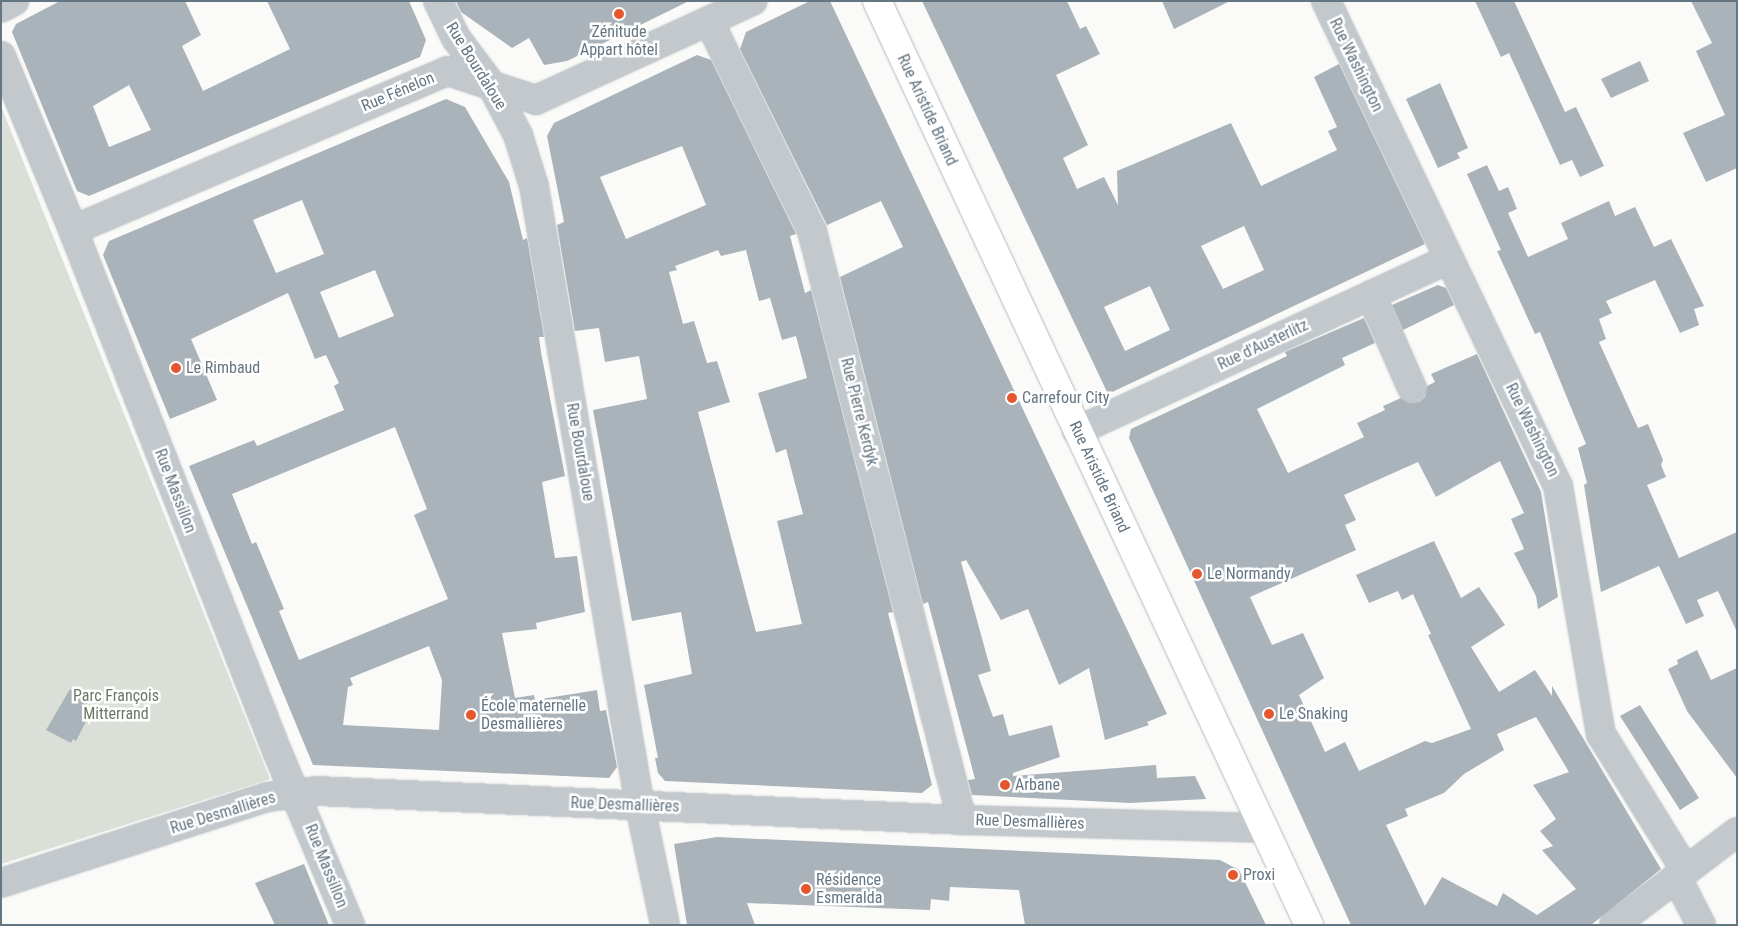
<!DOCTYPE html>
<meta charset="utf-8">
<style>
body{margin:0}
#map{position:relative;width:1738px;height:926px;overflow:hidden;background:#fafaf8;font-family:"Roboto Condensed",sans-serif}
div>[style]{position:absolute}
.green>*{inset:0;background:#dadfd7}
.building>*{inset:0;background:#aab3b9}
.roads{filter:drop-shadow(0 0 1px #b3babf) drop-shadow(0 0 1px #b3babf)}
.street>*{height:28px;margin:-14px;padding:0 14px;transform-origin:14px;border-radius:14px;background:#c3c8cc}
.secondary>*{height:28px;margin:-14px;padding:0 14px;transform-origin:14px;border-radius:14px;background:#fff}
.dots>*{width:14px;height:14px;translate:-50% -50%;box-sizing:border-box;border:2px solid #fff;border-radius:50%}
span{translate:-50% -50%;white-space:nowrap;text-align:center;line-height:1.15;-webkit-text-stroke:5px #fff;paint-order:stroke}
.poi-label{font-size:16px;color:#657683}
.left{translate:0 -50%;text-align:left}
.street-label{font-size:16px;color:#657683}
.park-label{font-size:16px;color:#687a64}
.frame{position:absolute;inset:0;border:2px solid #657683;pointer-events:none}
</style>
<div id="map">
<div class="green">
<i style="clip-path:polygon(1px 106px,270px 779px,1px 864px)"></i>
</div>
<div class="building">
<i style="clip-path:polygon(evenodd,60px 1px,185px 1px,201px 35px,182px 46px,203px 91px,290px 49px,267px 1px,409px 1px,426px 40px,420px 57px,89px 196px,77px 191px,12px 32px,16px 24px,60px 1px,129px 85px,151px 130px,109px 147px,93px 106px,129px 85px)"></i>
<i style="clip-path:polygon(456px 1px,689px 1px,567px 61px,544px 65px,529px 38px,512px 48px,461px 12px)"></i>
<i style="clip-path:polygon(810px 1px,830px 1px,1167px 714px,1147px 722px,1149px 725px,1105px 740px,1089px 668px,1059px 685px,1028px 609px,1001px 620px,966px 560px,961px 562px,991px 671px,978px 675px,993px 717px,1003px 714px,1009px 736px,1052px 725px,1060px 757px,1013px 773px,1013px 776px,1156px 765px,1157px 778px,1195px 776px,1206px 799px,1130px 803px,972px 795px,968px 780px,975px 779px,928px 602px,923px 604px,840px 277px,903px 247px,881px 201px,827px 225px,740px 49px,746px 32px)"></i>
<i style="clip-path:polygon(evenodd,922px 1px,1067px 1px,1080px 29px,1086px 26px,1100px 54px,1056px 75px,1088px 145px,1063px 158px,1077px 189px,1104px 177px,1118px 205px,1117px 171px,1231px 123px,1261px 186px,1337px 150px,1328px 131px,1337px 127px,1314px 77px,1339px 64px,1425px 244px,1108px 394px,922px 1px,1244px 226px,1264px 270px,1223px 289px,1201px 246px,1244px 226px,922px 1px,1150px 286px,1170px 330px,1125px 351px,1104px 307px,1150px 286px)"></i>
<i style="clip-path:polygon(1162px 1px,1230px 1px,1174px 29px)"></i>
<i style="clip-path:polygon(1475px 1px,1514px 1px,1565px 112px,1576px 107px,1604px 166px,1580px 177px,1572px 160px,1560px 165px,1509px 53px,1501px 57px)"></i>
<i style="clip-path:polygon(1691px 1px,1737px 1px,1737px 168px,1706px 182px,1683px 133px,1725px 115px,1696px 51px,1712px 43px)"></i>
<i style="clip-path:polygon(evenodd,697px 55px,711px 60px,796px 234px,790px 236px,805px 293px,811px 290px,893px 612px,888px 613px,932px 785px,922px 793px,665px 781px,658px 773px,655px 758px,658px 758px,644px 685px,692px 674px,681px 612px,632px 621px,593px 410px,647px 399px,639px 356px,605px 362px,599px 328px,575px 331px,557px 225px,564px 222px,547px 136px,554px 123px,697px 55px,682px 146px,706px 205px,626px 239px,600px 177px,682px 146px,697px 55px,718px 250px,721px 256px,746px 250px,759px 301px,770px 298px,782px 340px,796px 336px,807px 378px,758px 393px,776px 453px,786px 449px,803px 514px,777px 521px,802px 624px,756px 632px,698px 412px,730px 402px,717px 361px,707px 363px,694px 321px,683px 324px,669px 272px,677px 270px,675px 266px,718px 250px)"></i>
<i style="clip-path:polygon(1640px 61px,1649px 81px,1611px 98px,1601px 79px)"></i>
<i style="clip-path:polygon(1440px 83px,1468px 148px,1457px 153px,1460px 158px,1438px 168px,1406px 99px)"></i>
<i style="clip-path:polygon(evenodd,446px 99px,465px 107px,509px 182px,523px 240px,527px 238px,544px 337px,539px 337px,541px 352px,565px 476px,542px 482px,555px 558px,577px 556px,585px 612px,536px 623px,537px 629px,502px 633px,515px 698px,534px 695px,535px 700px,597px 690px,600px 711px,606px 710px,617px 767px,609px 778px,313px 765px,189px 466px,254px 440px,257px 446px,344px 410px,334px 386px,339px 383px,326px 355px,315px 359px,288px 293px,191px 339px,217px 400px,170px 419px,103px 255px,109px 241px,446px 99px,302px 200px,324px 254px,276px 273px,253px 220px,302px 200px,446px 99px,375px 270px,394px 316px,339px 338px,320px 292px,375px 270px,446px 99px,395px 427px,427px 509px,414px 515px,448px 599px,299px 660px,279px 611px,284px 609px,256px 542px,252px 544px,232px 494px,395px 427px,446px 99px,429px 646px,442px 680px,439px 730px,343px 725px,348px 687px,353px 685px,350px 678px,429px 646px)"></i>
<i style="clip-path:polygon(1487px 165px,1499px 191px,1508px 187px,1517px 209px,1508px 213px,1528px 257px,1568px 239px,1561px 223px,1609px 201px,1615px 216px,1635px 207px,1654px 247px,1671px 239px,1704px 306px,1694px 309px,1699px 325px,1680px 333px,1655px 280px,1606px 301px,1612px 313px,1599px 319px,1606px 339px,1599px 342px,1638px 428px,1648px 424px,1663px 460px,1661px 465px,1666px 477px,1647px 485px,1679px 558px,1737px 532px,1737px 632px,1718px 591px,1697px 600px,1704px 616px,1686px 624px,1659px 566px,1601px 592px,1584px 485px,1587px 483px,1578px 448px,1586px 444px,1540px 332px,1535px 334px,1497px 251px,1501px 250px,1467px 174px)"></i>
<i style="clip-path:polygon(1438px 285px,1446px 288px,1454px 305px,1403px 330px,1392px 305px)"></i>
<i style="clip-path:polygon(evenodd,1364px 318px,1375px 343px,1342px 358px,1345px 365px,1257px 409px,1288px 473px,1364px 437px,1357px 423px,1385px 410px,1383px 406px,1401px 398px,1410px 403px,1419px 402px,1425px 397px,1427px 386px,1435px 382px,1431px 374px,1477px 354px,1541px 492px,1558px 597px,1538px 609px,1536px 596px,1514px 553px,1524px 549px,1511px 519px,1524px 513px,1500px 461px,1436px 497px,1418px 462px,1344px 495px,1356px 520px,1345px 525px,1356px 550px,1250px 597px,1272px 645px,1303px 633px,1324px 678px,1299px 695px,1325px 752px,1345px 742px,1359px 771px,1425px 741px,1432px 743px,1471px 729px,1428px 635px,1431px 634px,1413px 594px,1402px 600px,1398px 591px,1369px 603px,1356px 575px,1434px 541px,1461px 598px,1479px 587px,1505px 625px,1471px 647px,1499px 692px,1535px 670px,1552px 696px,1552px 686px,1661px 869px,1591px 925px,1351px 925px,1129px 438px,1131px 429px,1287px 356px,1285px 352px,1364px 318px,1536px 717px,1569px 772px,1533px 785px,1556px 819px,1540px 831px,1553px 846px,1542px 850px,1576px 889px,1537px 915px,1503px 893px,1497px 906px,1442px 877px,1425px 906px,1386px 825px,1408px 816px,1405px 809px,1444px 793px,1464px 774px,1504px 750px,1497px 734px,1536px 717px)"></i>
<i style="clip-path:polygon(1697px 650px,1711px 680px,1737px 668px,1737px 778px,1687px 711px,1668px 669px,1678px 664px,1677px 660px)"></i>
<i style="clip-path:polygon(70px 689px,89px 700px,84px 708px,91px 712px,76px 741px,73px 739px,71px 743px,46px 730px)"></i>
<i style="clip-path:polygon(1640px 705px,1699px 798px,1680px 810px,1620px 716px)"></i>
<i style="clip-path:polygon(717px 837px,1220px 860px,1239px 870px,1266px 925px,1025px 925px,1019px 890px,950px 887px,949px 901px,931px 899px,930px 910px,747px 903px,755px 925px,687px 925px,674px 844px)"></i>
<i style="clip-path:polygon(304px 864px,329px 925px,275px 925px,255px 883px)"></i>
</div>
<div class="roads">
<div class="street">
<i style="left:438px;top:1px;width:41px;rotate:64.1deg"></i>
<i style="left:456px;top:38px;width:60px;rotate:53.1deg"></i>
<i style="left:492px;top:86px;width:55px;rotate:62deg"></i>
<i style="left:518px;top:135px;width:53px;rotate:72.6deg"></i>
<i style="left:534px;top:186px;width:629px;rotate:80.3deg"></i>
<i style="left:640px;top:806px;width:122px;rotate:78.1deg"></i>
<i style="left:1326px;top:1px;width:538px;rotate:64.44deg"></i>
<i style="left:1558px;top:486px;width:252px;rotate:80.2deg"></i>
<i style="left:1601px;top:734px;width:161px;rotate:58.2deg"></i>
<i style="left:1px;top:8px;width:15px;rotate:-28deg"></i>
<i style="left:709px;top:21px;width:234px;rotate:63.9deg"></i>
<i style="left:812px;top:231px;width:608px;rotate:75.71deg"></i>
<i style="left:1px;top:56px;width:188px;rotate:67.5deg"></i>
<i style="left:73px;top:230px;width:560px;rotate:68.62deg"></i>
<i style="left:277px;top:751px;width:189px;rotate:67.2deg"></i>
<i style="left:73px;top:230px;width:406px;rotate:-23deg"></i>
<i style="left:447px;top:71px;width:94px;rotate:18deg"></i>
<i style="left:536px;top:100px;width:238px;rotate:-24.6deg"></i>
<i style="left:1371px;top:295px;width:102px;rotate:66.2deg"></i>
<i style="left:1077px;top:431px;width:410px;rotate:-24.8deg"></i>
<i style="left:1677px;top:878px;width:53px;rotate:62.9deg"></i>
<i style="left:1px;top:883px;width:280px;rotate:-17.9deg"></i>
<i style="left:267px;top:797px;width:50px;rotate:-6.8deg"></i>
<i style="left:317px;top:791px;width:646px;rotate:2.57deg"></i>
<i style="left:962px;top:820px;width:301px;rotate:1.5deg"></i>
<i style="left:1614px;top:925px;width:154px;rotate:-37.1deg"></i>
</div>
<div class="secondary">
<i style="left:877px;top:1px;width:1020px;rotate:64.94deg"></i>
</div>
</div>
<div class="dots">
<i style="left:619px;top:14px;background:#e4572e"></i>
<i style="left:176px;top:368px;background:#e4572e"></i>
<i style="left:1012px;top:398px;background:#e4572e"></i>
<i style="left:1197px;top:574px;background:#e4572e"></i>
<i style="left:1269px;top:714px;background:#e4572e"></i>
<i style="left:471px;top:715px;background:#e4572e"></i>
<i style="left:1005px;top:785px;background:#e4572e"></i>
<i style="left:1233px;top:875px;background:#e4572e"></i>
<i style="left:806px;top:889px;background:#e4572e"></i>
</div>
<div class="poi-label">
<span style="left:619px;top:41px">Zénitude<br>Appart hôtel</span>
<span class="left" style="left:186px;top:368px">Le Rimbaud</span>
<span class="left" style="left:1022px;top:398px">Carrefour City</span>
<span class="left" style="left:1207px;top:574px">Le Normandy</span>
<span class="left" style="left:481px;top:715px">École maternelle<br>Desmallières</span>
<span class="left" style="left:1279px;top:714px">Le Snaking</span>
<span class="left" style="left:1015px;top:785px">Arbane</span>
<span class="left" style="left:1243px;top:875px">Proxi</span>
<span class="left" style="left:816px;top:889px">Résidence<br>Esmeralda</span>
</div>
<div class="street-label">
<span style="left:1356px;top:65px;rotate:64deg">Rue Washington</span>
<span style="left:476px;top:66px;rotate:58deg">Rue Bourdaloue</span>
<span style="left:398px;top:92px;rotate:-23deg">Rue Fénelon</span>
<span style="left:927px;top:110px;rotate:65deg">Rue Aristide Briand</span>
<span style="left:1263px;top:345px;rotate:-25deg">Rue d'Austerlitz</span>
<span style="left:859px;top:412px;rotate:76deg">Rue Pierre Kerdyk</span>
<span style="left:1532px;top:430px;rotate:64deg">Rue Washington</span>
<span style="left:580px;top:452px;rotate:80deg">Rue Bourdaloue</span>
<span style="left:1099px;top:477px;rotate:65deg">Rue Aristide Briand</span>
<span style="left:175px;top:491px;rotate:69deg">Rue Massillon</span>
<span style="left:625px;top:805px;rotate:2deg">Rue Desmallières</span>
<span style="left:223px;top:813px;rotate:-17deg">Rue Desmallières</span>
<span style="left:1030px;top:822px;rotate:2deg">Rue Desmallières</span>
<span style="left:326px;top:866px;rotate:68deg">Rue Massillon</span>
</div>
<div class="park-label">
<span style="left:116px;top:705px">Parc François<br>Mitterrand</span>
</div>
<div class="frame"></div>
</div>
